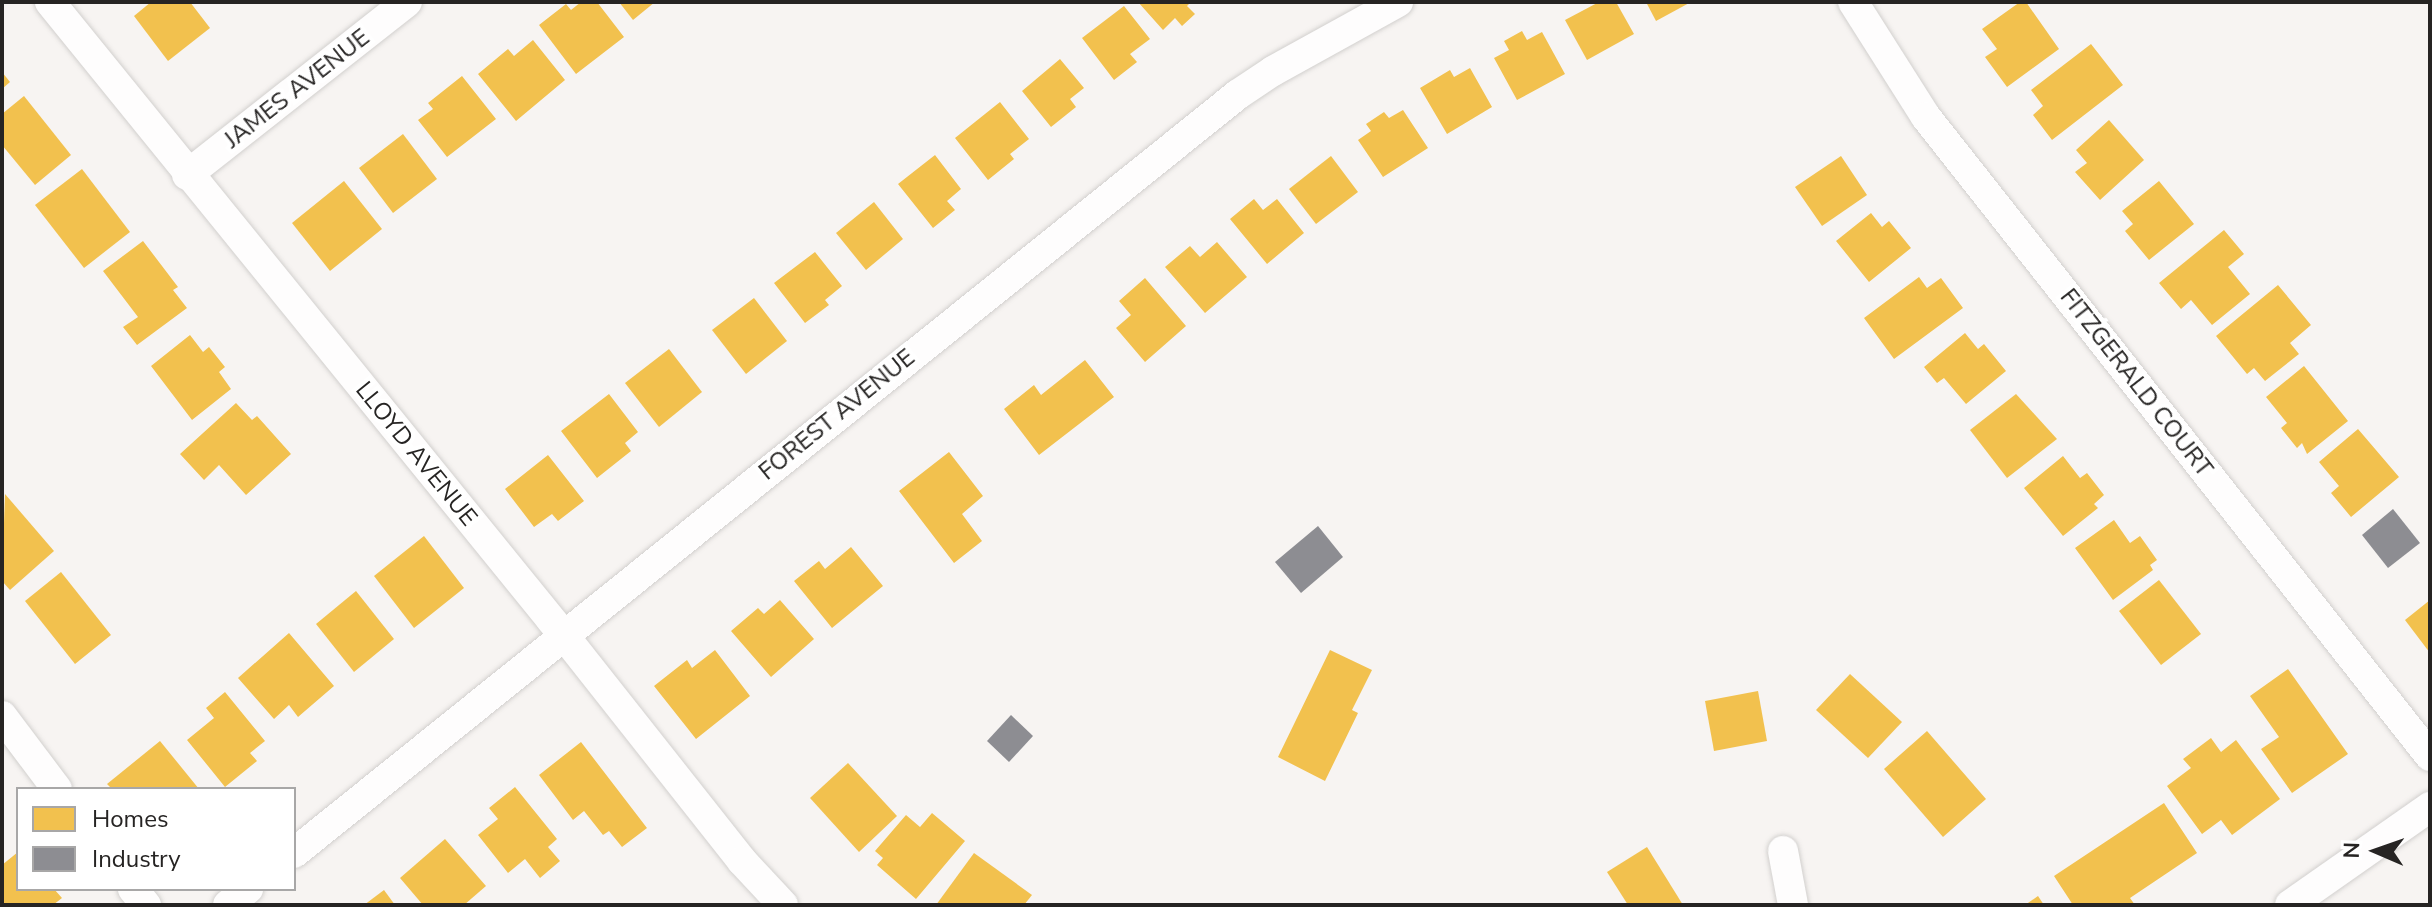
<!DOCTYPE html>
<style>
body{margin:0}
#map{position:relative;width:2432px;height:907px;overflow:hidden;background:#f7f4f2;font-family:"Nunito Sans",sans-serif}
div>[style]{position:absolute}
.homes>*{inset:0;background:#f2c14e}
.industry>*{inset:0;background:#8d8d92}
.roads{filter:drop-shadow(0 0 2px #d2d0ce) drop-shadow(0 0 2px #d2d0ce)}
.minor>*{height:30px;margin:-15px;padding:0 15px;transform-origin:15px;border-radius:15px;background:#fefdfd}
span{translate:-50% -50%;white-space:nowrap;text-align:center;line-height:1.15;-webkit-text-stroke:8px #fff;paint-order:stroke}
.street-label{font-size:24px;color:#262423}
.frame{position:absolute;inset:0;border:4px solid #262423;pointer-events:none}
.legend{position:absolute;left:16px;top:787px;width:280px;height:104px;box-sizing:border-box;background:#fff;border:2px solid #a8a7a7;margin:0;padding:10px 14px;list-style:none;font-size:24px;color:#262423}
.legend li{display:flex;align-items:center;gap:16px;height:40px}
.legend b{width:40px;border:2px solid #a8a7a7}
.north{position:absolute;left:2336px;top:811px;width:80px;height:80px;-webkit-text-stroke:6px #fff;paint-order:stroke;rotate:272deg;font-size:22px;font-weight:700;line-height:32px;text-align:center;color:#262423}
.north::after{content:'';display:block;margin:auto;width:28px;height:36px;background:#262423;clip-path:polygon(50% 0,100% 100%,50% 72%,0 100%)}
</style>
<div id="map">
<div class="homes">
<i style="clip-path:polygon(151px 2px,190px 2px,210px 28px,168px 61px,134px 16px)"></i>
<i style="clip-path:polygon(581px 2px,597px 2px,624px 37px,576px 74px,539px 25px,566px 4px,571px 10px)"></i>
<i style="clip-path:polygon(619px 2px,655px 2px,633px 20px)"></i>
<i style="clip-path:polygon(1138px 2px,1191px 2px,1187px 6px,1195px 14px,1182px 26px,1175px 18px,1163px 30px)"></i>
<i style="clip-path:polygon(1599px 2px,1616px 2px,1634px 34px,1587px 60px,1565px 20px)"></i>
<i style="clip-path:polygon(1646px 2px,1691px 2px,1656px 21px)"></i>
<i style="clip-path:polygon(2020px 2px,2026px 2px,2059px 49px,2007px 87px,1985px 57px,1997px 49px,1982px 29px)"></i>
<i style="clip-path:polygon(1124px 6px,1150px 39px,1130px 54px,1137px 62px,1114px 80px,1082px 38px)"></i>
<i style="clip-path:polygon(1522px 31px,1527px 40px,1542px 32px,1565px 74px,1517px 100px,1494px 58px,1509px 50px,1504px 41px)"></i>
<i style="clip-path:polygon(533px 40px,565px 80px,516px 121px,478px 74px,508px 49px,514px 56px)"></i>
<i style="clip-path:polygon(2091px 44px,2123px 85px,2052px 140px,2033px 115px,2043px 106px,2031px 90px)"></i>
<i style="clip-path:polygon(1060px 59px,1084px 88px,1070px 99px,1076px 107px,1051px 127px,1022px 91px)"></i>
<i style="clip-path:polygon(1470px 68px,1492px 107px,1447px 134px,1420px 88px,1450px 70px,1454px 77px)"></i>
<i style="clip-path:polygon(2px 72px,10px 82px,2px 89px)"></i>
<i style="clip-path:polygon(462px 76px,496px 119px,447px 157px,418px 120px,433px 109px,428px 103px)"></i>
<i style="clip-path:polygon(24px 96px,71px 155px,35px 185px,2px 145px,2px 114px)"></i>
<i style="clip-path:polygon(1000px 102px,1029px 139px,1010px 154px,1014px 159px,988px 180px,955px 138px)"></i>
<i style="clip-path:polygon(1403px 110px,1428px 148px,1383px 177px,1358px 140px,1371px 131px,1366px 124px,1384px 112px,1389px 118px)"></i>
<i style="clip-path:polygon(2109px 120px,2144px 160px,2100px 200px,2075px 172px,2087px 163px,2076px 150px)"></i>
<i style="clip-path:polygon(403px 134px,437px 179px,393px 213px,359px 168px)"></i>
<i style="clip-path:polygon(935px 155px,961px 189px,947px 201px,955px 210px,933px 228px,898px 184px)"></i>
<i style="clip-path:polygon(1331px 156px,1358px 192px,1316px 224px,1289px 189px)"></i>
<i style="clip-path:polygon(1841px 156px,1867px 195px,1822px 226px,1795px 187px)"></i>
<i style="clip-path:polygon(82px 169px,130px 232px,84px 268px,35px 205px)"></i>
<i style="clip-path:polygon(344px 181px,382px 229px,330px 271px,292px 223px)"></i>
<i style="clip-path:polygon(2159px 181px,2194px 224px,2149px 260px,2125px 231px,2133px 224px,2122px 211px)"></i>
<i style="clip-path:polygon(1254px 199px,1263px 210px,1277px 199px,1304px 233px,1267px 264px,1230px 219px)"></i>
<i style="clip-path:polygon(874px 202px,903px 239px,866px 270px,836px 233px)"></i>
<i style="clip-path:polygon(1871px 213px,1882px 227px,1889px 221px,1911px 248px,1869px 282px,1836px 241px)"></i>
<i style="clip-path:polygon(2224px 230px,2244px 254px,2228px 267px,2250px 294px,2212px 325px,2191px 300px,2181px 309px,2159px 283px)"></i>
<i style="clip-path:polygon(143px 241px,178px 287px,173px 290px,187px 308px,137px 345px,123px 327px,138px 317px,103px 271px)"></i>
<i style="clip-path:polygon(1217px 242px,1247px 277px,1205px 313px,1165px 267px,1190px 246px,1200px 257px)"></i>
<i style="clip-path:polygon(815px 252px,842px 286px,825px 300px,829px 305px,805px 323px,774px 283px)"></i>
<i style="clip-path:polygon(1919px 277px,1927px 288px,1941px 278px,1963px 308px,1894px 359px,1864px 318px)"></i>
<i style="clip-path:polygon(1145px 278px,1186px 326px,1145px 362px,1116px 328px,1131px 315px,1119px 301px)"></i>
<i style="clip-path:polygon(2278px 285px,2311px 325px,2290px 343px,2299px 354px,2265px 381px,2254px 368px,2247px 374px,2216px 336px)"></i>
<i style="clip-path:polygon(754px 298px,787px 341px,746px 374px,712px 330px)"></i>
<i style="clip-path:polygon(1965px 333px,1978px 349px,1984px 344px,2006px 371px,1966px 404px,1944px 378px,1937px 383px,1924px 367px)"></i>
<i style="clip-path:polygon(190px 335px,203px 352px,209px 347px,225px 367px,219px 372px,231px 389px,192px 420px,151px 366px)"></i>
<i style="clip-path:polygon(669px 349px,702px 392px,659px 427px,625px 383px)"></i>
<i style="clip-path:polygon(1085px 360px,1114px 397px,1039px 455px,1004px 409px,1034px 385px,1041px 395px)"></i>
<i style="clip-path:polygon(2304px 366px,2348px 421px,2307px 454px,2302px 443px,2297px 448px,2281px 428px,2287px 423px,2266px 397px)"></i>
<i style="clip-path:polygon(609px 394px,638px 432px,625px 443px,631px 451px,597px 478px,561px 431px)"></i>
<i style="clip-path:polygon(2016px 394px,2057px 439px,2007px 478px,1970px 430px)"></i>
<i style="clip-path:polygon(236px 403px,252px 420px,257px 416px,291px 454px,246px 495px,219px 465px,204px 480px,180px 454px)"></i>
<i style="clip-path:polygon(2358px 429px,2399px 477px,2351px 517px,2331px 493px,2339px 486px,2319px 462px)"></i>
<i style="clip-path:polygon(949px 452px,983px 496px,962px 514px,982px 541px,954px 563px,899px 491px)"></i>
<i style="clip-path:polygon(548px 455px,584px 501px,558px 521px,552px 514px,534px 527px,505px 489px)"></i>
<i style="clip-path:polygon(2063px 456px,2080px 478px,2087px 473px,2104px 495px,2094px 504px,2098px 508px,2063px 536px,2024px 488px)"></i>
<i style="clip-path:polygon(5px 494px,54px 551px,10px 590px,2px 581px)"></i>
<i style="clip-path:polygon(2114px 520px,2130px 543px,2140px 536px,2157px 560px,2150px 565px,2153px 570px,2113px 600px,2075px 548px)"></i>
<i style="clip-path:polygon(424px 536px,464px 588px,414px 628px,374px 576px)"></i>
<i style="clip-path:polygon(851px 547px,883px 586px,832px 628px,794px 581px,819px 561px,825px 569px)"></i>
<i style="clip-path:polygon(61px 572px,111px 635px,75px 664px,25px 601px)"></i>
<i style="clip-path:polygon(2159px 580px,2201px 634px,2161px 665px,2119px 611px)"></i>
<i style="clip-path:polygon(356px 591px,394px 639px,354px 672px,316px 624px)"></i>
<i style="clip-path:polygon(780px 600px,814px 639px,771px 677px,731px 631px,758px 608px,764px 614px)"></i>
<i style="clip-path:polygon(2430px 600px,2430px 653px,2405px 620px)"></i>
<i style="clip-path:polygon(289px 633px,334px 686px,298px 717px,289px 705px,274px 719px,238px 678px)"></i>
<i style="clip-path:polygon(715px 650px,750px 696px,696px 739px,654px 686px,687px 660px,692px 668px)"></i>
<i style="clip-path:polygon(1330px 650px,1372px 670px,1352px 710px,1358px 713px,1325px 781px,1278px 757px)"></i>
<i style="clip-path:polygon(2288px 669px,2348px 754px,2292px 793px,2261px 749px,2279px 737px,2250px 696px)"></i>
<i style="clip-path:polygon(1850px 674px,1902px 722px,1868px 758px,1816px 710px)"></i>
<i style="clip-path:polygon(1758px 691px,1767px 741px,1714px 751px,1705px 701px)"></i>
<i style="clip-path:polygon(225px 692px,265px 741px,250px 753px,257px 761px,225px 787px,187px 740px,214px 718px,206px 708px)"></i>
<i style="clip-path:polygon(1927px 731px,1986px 799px,1943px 837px,1884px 769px)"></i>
<i style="clip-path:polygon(2211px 738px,2221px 752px,2236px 740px,2280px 799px,2232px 835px,2221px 820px,2202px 834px,2167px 786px,2191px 768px,2183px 759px)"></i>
<i style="clip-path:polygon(160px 741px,199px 789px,112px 789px,107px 784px)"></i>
<i style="clip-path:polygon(581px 742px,647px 828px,622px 847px,609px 831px,603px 835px,584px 811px,573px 820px,539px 775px)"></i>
<i style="clip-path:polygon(848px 763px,897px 816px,859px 852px,810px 798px)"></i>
<i style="clip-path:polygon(515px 787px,557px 839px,548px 847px,560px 861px,540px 878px,525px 859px,508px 873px,478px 835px,498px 819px,489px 808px)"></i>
<i style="clip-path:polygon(2164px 803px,2197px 853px,2130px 898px,2135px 905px,2073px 905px,2054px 876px)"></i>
<i style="clip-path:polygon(932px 813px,965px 841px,916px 899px,877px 865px,883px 858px,875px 851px,906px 815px,920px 827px)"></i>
<i style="clip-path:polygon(445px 839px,486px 886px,464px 905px,423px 905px,400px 878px)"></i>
<i style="clip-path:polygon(1647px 847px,1683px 905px,1628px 905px,1607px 872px)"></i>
<i style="clip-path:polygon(18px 852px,18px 889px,54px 889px,62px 898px,53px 905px,2px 905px,2px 865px)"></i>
<i style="clip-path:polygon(974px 853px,1032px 895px,1024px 905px,936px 905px)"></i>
<i style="clip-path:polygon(384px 890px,395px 905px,364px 905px)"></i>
<i style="clip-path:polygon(2038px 896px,2044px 905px,2025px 905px)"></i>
</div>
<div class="industry">
<i style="clip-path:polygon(2393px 509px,2420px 543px,2388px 568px,2362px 535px)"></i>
<i style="clip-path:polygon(1318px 526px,1343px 557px,1301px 593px,1275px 562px)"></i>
<i style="clip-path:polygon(1011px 715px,1033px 736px,1009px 762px,987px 741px)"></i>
</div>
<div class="roads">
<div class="minor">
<i style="left:50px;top:2px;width:819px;rotate:50.95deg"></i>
<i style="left:566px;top:638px;width:284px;rotate:51.7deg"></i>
<i style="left:742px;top:861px;width:60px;rotate:47deg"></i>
<i style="left:1853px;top:2px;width:136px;rotate:57.6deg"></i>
<i style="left:1926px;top:117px;width:814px;rotate:51.74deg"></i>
<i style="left:187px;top:175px;width:280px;rotate:-38.2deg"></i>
<i style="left:2px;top:716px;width:91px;rotate:53deg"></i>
<i style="left:1783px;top:851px;width:55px;rotate:79.5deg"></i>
<i style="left:294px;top:853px;width:1210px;rotate:-38.79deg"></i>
<i style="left:1237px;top:95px;width:43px;rotate:-33.7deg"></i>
<i style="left:1273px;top:71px;width:143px;rotate:-28.9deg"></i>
<i style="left:133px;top:889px;width:21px;rotate:51deg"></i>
<i style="left:228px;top:905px;width:26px;rotate:-39deg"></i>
<i style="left:2290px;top:905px;width:171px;rotate:-35deg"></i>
</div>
</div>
<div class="street-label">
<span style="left:297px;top:89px;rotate:-38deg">JAMES AVENUE</span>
<span style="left:2136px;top:383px;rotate:52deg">FITZGERALD COURT</span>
<span style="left:837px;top:415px;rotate:-39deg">FOREST AVENUE</span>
<span style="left:416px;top:454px;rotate:51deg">LLOYD AVENUE</span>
</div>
<div class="frame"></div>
<ul class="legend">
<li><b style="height:22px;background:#f2c14e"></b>Homes</li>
<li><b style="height:22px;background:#8d8d92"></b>Industry</li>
</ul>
<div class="north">N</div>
</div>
